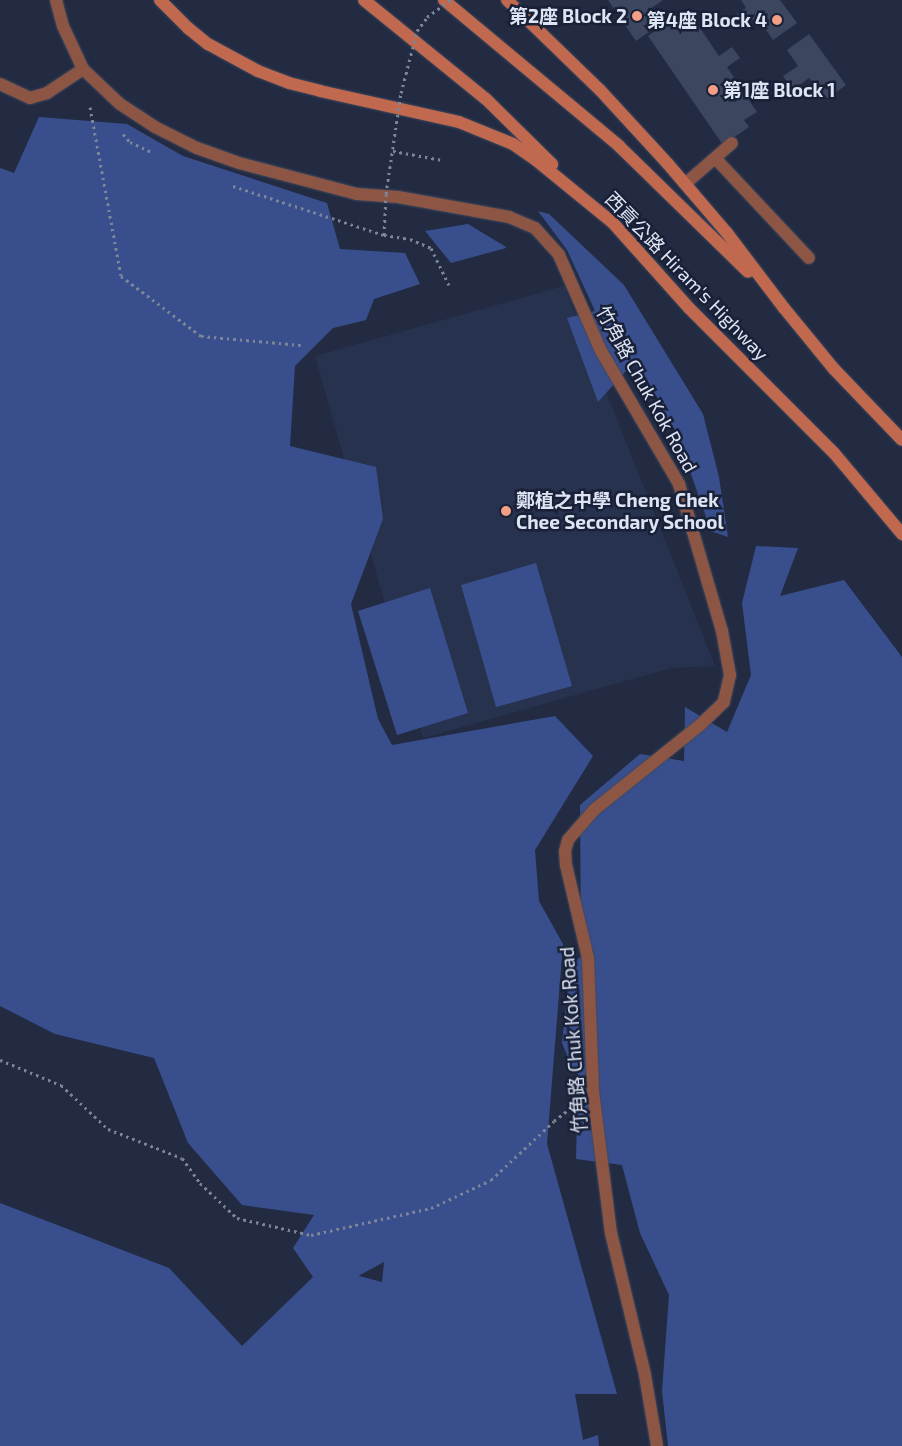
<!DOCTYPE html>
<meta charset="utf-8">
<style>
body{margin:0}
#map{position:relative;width:902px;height:1446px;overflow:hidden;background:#222b42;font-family:"Exo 2","Noto Sans TC",sans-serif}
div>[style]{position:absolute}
.built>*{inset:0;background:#27324f}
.green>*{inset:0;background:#394f8d}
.building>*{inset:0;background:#3c465f}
.path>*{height:3px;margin-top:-1.5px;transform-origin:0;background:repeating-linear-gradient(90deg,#7d8598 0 2.5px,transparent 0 6.5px)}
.roads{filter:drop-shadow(0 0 1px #40495e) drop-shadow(0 0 1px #40495e)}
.lane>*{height:12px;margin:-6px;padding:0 6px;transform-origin:6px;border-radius:6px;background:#8c5544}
.street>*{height:12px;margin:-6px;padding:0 6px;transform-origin:6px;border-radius:6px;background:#8c5544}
.secondary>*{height:12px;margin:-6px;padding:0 6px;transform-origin:6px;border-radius:6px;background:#c1694f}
.path-bridge>*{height:3px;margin-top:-1.5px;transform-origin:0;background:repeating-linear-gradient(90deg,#7d8598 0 2.5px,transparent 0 6.5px)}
.dots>*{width:14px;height:14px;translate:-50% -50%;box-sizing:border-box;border:2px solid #192138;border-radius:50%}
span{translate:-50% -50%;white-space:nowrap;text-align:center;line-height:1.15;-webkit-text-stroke:5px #192138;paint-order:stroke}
.poi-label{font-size:19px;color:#dde4f3;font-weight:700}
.right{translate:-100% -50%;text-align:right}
.left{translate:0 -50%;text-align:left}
.street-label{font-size:19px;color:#dde4f3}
</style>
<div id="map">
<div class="built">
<i style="clip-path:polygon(564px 286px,715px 666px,671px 668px,423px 738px,315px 356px)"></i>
</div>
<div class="green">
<i style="clip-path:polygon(evenodd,39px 117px,127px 124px,183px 156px,327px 203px,340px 249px,405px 253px,420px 284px,374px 299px,366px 320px,333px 328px,295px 366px,290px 446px,376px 467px,383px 519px,351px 604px,378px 719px,392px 745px,555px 716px,593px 756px,535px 850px,539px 901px,563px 944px,547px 1144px,617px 1394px,575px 1394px,583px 1440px,598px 1435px,599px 1446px,0 1446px,0 1203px,169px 1268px,242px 1346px,313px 1277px,293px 1248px,314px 1215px,242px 1205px,188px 1143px,154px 1058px,55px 1034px,0 1006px,0 168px,14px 173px,39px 117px,384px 1262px,382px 1282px,359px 1276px,360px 1275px,384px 1262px)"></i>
<i style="clip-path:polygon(538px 211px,549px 214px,624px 285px,703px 414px,719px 477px,728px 537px,711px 531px,679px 440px,634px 362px,598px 402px,567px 318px,595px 311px,567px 250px)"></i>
<i style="clip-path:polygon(468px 224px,506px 247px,506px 248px,451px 263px,425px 231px)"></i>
<i style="clip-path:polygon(756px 546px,798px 548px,780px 596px,844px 580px,902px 657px,902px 1446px,668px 1446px,662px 1391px,669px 1295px,640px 1233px,622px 1165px,576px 1159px,578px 1082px,562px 1043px,570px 964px,581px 957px,580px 805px,640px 754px,684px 761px,685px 707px,727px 732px,751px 675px,742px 603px)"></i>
<i style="clip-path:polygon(536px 563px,572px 686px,496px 707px,461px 585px)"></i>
<i style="clip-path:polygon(430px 588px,468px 713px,397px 735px,358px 611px)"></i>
</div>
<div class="building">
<i style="clip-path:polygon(608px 0,663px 0,650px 9px,660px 24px,636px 41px)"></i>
<i style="clip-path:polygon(741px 0,780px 0,797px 23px,773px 40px,757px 17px,742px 27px,734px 16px,746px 8px)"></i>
<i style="clip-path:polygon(687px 9px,719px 56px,732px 47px,740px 58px,727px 67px,757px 112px,744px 120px,749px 127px,723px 145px,648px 36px)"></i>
<i style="clip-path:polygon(809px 34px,846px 85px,825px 100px,809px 78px,793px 90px,783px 76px,798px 66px,787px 50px)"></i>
</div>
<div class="path">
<i style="left:90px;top:107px;width:172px;rotate:79.6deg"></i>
<i style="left:121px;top:276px;width:100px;rotate:36.9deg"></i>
<i style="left:201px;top:336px;width:100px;rotate:5.1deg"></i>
<i style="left:123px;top:134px;width:11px;rotate:49deg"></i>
<i style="left:130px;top:142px;width:23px;rotate:25deg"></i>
<i style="left:393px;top:151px;width:50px;rotate:10.4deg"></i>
<i style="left:233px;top:186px;width:159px;rotate:18deg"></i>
<i style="left:384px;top:235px;width:26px;rotate:9deg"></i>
<i style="left:410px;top:239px;width:23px;rotate:23deg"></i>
<i style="left:431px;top:248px;width:41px;rotate:64.1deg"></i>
<i style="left:0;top:1060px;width:66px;rotate:22.3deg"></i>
<i style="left:61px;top:1085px;width:64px;rotate:43.1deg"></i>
<i style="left:108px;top:1129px;width:79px;rotate:21.4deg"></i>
<i style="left:182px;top:1158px;width:31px;rotate:54deg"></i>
<i style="left:200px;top:1183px;width:51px;rotate:43.4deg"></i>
<i style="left:237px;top:1218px;width:76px;rotate:12.9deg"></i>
<i style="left:311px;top:1235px;width:123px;rotate:-12.7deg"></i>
<i style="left:431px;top:1208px;width:66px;rotate:-25deg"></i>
<i style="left:491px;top:1180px;width:86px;rotate:-43.1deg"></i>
<i style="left:554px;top:1121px;width:24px;rotate:-38deg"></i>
</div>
<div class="roads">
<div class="lane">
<i style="left:715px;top:158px;width:137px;rotate:46.8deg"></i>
<i style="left:685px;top:184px;width:62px;rotate:-41.1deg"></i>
</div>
<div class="street">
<i style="left:56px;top:0;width:27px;rotate:75deg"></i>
<i style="left:63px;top:26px;width:47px;rotate:65.1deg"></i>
<i style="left:83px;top:69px;width:51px;rotate:43.4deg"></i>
<i style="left:120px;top:104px;width:42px;rotate:33.3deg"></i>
<i style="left:155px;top:127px;width:47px;rotate:26.6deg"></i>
<i style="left:197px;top:148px;width:45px;rotate:19.7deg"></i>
<i style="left:239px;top:163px;width:122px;rotate:14.7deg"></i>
<i style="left:357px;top:194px;width:41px;rotate:4.2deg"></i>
<i style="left:398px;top:197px;width:113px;rotate:10.2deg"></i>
<i style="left:509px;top:217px;width:28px;rotate:23deg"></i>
<i style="left:535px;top:228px;width:36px;rotate:48deg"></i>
<i style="left:559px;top:255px;width:105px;rotate:66.4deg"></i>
<i style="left:601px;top:351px;width:154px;rotate:59.6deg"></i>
<i style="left:679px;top:484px;width:153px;rotate:73.7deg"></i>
<i style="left:722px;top:631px;width:45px;rotate:79.7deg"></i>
<i style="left:730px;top:675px;width:28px;rotate:103deg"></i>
<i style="left:724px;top:702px;width:33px;rotate:136deg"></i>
<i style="left:700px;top:725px;width:136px;rotate:141.3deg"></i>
<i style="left:594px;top:810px;width:40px;rotate:131deg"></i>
<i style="left:568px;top:840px;width:11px;rotate:105deg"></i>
<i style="left:565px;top:851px;width:14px;rotate:86deg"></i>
<i style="left:566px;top:865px;width:96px;rotate:76.7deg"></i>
<i style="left:588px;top:958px;width:133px;rotate:87.8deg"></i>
<i style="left:593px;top:1091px;width:143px;rotate:82.8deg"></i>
<i style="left:611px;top:1233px;width:146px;rotate:76.5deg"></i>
<i style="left:645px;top:1375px;width:72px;rotate:80.4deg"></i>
<i style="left:0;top:84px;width:33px;rotate:25deg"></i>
<i style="left:30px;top:98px;width:18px;rotate:-16deg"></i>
<i style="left:47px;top:93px;width:43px;rotate:-33.7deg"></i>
</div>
<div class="secondary">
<i style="left:160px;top:0;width:40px;rotate:45deg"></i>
<i style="left:188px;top:28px;width:26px;rotate:39deg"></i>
<i style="left:208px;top:44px;width:57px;rotate:28.4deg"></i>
<i style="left:258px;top:71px;width:33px;rotate:21deg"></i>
<i style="left:289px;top:83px;width:32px;rotate:14deg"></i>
<i style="left:320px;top:91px;width:142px;rotate:12.6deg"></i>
<i style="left:459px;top:122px;width:58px;rotate:22.2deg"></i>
<i style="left:513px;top:144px;width:28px;rotate:35deg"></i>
<i style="left:536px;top:160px;width:99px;rotate:39.3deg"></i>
<i style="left:613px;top:223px;width:114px;rotate:48.2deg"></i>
<i style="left:689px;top:308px;width:205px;rotate:45deg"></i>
<i style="left:834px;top:453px;width:106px;rotate:50deg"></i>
<i style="left:364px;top:0;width:157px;rotate:39.1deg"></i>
<i style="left:486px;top:99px;width:93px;rotate:44.6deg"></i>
<i style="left:444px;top:0;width:228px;rotate:39.8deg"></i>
<i style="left:619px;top:146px;width:180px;rotate:44.3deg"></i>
<i style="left:507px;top:0;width:129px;rotate:44.1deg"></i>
<i style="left:600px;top:90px;width:100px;rotate:47.4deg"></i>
<i style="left:668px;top:164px;width:91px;rotate:49.5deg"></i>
<i style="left:727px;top:233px;width:94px;rotate:52.8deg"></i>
<i style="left:784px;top:308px;width:79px;rotate:50.7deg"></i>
<i style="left:834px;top:369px;width:98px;rotate:46.2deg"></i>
</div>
</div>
<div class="path-bridge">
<i style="left:384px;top:235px;width:41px;rotate:-87.2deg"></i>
<i style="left:386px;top:194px;width:102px;rotate:-81.6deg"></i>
<i style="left:401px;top:93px;width:64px;rotate:-75.5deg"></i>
<i style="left:417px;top:31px;width:17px;rotate:-54deg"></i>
<i style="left:427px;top:17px;width:29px;rotate:-36deg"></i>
</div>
<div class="dots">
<i style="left:637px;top:16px;background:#f39f85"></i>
<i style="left:777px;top:20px;background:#f39f85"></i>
<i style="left:713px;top:90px;background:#f39f85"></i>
<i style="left:506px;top:511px;background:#f39f85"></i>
</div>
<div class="poi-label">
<span class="right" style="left:627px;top:16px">第2座 Block 2</span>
<span class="right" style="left:767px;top:20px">第4座 Block 4</span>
<span class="left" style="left:723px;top:90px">第1座 Block 1</span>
<span class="left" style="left:516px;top:511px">鄭植之中學 Cheng Chek<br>Chee Secondary School</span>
</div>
<div class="street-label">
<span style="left:687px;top:276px;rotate:46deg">西貢公路 Hiram's Highway</span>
<span style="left:647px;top:389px;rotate:61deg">竹角路 Chuk Kok Road</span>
<span style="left:573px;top:1040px;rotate:-94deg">竹角路 Chuk Kok Road</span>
</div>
</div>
